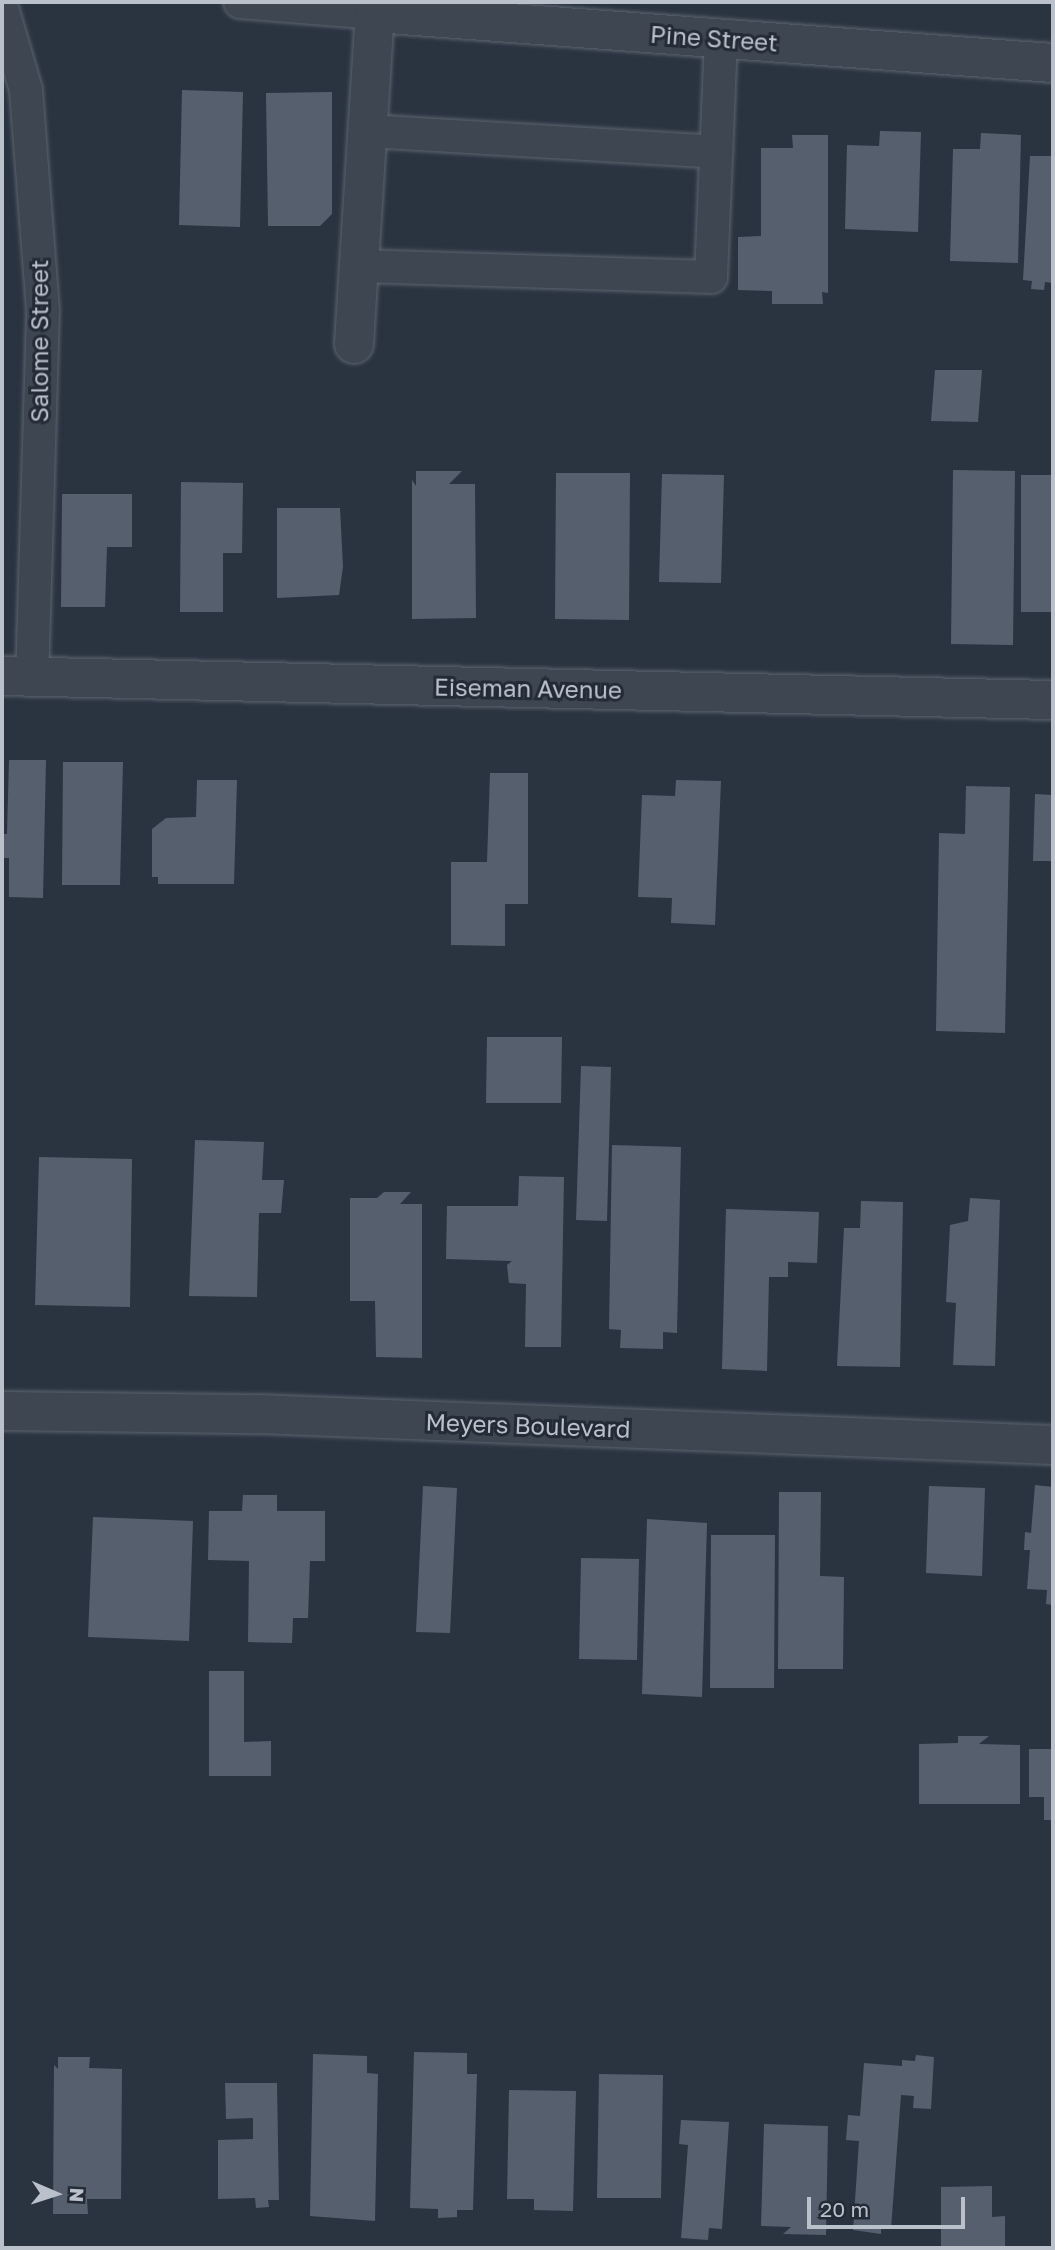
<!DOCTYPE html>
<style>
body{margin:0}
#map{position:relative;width:1055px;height:2250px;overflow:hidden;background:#2a3441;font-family:"Golos Text",sans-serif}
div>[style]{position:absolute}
.building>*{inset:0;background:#565f6e}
.roads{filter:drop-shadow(0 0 2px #5c646e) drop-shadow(0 0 2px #5c646e)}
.lane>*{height:32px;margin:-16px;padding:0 16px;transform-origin:16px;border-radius:16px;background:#3e4651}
.street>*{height:38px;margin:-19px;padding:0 19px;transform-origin:19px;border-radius:19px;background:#3e4651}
span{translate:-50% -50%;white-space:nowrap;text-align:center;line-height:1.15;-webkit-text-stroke:6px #232b36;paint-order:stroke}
.street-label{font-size:24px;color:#bbc1cb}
.frame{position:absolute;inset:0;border:4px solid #bbc1cb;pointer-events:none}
.north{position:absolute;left:21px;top:2159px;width:70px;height:70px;-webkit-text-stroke:5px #232b36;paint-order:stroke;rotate:93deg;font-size:19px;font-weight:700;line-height:28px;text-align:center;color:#bbc1cb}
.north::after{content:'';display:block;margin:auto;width:24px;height:32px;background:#bbc1cb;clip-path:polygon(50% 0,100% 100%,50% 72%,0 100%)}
.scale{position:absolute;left:807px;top:2197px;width:158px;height:32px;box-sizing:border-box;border:4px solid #bbc1cb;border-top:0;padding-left:9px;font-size:21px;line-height:24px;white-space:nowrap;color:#bbc1cb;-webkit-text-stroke:5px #232b36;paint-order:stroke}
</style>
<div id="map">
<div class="building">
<i style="clip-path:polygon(182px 90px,243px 92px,240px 227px,179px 225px)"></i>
<i style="clip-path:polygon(332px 92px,332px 214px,320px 226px,268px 226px,266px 93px)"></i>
<i style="clip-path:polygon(880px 131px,921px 132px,918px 232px,845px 229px,847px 145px,879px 146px)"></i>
<i style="clip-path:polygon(981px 133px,1021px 135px,1018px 263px,950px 261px,953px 149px,980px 149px)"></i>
<i style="clip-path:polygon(792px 135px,828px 135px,828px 293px,822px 292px,823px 304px,772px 304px,772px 291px,738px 290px,738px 237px,761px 236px,761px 148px,793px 148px)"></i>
<i style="clip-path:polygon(1030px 156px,1053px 156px,1053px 283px,1045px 282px,1044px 290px,1031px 289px,1032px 281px,1023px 280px)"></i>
<i style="clip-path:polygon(935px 370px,982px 370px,978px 422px,931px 421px)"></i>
<i style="clip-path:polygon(953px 470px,1015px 471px,1013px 645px,951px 644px)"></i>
<i style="clip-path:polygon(416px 471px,462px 471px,449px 484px,475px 484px,476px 618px,412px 619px,412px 480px,416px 486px)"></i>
<i style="clip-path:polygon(556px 473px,630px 473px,629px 620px,555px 619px)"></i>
<i style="clip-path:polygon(662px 474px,724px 475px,721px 583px,659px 582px)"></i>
<i style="clip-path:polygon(1021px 475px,1053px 475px,1053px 612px,1021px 612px)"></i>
<i style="clip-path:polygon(181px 482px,243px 483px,242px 553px,223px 553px,223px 612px,180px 612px)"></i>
<i style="clip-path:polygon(62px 494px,132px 494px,132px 547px,107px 547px,105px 607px,61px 607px)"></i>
<i style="clip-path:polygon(277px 508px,340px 508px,343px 567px,339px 595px,277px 598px)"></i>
<i style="clip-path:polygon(9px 760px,46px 760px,43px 898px,9px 897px,9px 858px,2px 858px,2px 834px,7px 834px)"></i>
<i style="clip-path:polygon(63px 762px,123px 762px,120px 885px,62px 885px)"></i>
<i style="clip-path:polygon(490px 773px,528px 773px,528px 904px,505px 904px,505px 946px,451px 945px,451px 862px,487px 862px)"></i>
<i style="clip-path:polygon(197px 780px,237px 780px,234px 884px,158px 884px,158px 877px,152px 877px,152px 829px,166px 818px,196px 817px)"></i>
<i style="clip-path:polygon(676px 780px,721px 781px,715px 925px,671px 923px,672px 898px,638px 897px,642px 795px,675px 796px)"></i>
<i style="clip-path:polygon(966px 786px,1010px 787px,1005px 1033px,936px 1031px,939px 833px,965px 834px)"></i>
<i style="clip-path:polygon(1035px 794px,1053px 795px,1053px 861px,1033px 861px)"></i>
<i style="clip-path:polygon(487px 1037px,562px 1037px,561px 1103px,486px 1103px)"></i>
<i style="clip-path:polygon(581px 1066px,611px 1067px,607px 1221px,576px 1220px)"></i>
<i style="clip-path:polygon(195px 1140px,264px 1142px,262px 1180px,284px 1180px,281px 1213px,259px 1213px,257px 1297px,189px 1296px)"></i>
<i style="clip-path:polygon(612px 1145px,681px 1147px,677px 1333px,663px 1332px,663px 1349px,620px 1348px,621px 1330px,609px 1329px)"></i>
<i style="clip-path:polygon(39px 1157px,132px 1159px,130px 1307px,35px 1305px)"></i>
<i style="clip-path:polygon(519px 1176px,564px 1177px,561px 1347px,525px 1347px,526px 1284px,509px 1283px,507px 1265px,512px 1261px,446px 1259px,447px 1206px,518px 1206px)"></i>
<i style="clip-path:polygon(384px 1192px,411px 1192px,400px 1204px,422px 1204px,422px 1358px,376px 1357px,375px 1301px,350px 1301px,350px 1198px,377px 1198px)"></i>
<i style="clip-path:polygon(970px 1198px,1000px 1200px,995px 1366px,953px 1365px,956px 1303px,946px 1302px,950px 1225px,968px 1221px)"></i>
<i style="clip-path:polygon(861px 1201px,903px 1202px,900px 1367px,837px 1366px,844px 1228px,860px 1228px)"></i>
<i style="clip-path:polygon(726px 1209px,819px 1212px,817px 1263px,788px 1262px,788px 1277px,769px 1277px,767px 1371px,722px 1369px)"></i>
<i style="clip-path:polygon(1035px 1485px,1053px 1487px,1053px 1605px,1046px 1604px,1047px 1590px,1027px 1589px,1030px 1550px,1024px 1550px,1025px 1532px,1031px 1533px)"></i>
<i style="clip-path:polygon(423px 1486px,457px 1488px,450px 1633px,416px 1632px)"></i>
<i style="clip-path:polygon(929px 1486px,985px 1488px,982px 1576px,926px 1573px)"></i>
<i style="clip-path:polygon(779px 1492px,821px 1492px,820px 1576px,844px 1577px,843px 1669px,778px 1669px)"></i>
<i style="clip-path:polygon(243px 1495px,277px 1495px,277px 1511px,325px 1511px,325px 1561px,310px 1561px,308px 1618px,293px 1618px,292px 1643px,248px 1642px,249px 1561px,208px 1560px,209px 1511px,242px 1511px)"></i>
<i style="clip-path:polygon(93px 1517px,193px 1521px,189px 1641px,88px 1637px)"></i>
<i style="clip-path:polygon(647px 1519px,707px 1523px,702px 1697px,642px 1694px)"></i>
<i style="clip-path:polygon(711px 1535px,775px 1535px,774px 1688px,710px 1688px)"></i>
<i style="clip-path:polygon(581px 1558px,639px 1559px,637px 1660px,579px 1659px)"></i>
<i style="clip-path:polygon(209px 1671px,244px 1671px,244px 1742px,271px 1741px,271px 1776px,209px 1776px)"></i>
<i style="clip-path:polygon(958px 1736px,989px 1736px,979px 1744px,1020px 1745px,1020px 1804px,919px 1804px,919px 1744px,958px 1743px)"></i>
<i style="clip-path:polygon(1029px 1749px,1053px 1749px,1053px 1820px,1044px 1820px,1044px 1797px,1029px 1797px)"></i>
<i style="clip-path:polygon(414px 2052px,467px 2053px,467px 2074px,477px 2074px,473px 2210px,457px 2210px,457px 2217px,438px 2218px,438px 2209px,410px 2208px)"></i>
<i style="clip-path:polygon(313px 2054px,367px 2056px,367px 2073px,378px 2074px,375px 2221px,310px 2216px)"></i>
<i style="clip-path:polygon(916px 2055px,934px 2057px,931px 2109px,913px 2108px,914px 2096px,901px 2095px,891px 2229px,881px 2228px,881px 2234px,853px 2230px,859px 2141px,846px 2140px,848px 2115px,860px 2116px,864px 2063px,902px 2066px,902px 2060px,915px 2061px)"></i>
<i style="clip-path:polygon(58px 2057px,90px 2057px,89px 2068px,122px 2069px,121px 2199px,87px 2199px,88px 2214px,53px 2214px,54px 2065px,58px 2069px)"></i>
<i style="clip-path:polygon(599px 2074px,663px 2075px,661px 2198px,597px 2198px)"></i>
<i style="clip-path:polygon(225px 2083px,277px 2083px,279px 2200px,268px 2200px,269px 2207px,256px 2208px,255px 2198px,218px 2199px,218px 2140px,253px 2139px,253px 2118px,226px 2119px)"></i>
<i style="clip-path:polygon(509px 2090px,576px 2091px,573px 2211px,534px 2210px,534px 2199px,507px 2199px)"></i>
<i style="clip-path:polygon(681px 2120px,729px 2122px,722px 2229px,709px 2228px,708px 2240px,681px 2238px,688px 2145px,679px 2144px)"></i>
<i style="clip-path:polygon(764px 2124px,828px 2126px,826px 2235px,783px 2234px,791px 2227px,761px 2226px)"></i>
<i style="clip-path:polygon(992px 2186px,992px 2217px,1005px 2216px,1005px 2248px,941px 2248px,941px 2187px)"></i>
</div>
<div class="roads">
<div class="lane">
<i style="left:240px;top:2px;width:135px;rotate:4.7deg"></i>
<i style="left:2px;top:8px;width:85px;rotate:73.7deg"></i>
<i style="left:26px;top:90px;width:222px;rotate:85.6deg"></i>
<i style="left:43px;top:311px;width:366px;rotate:91.7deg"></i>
<i style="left:367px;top:131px;width:350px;rotate:3.4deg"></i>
<i style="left:359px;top:266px;width:352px;rotate:1.8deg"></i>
<i style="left:711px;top:277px;width:238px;rotate:-87.6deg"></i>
</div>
<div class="street">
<i style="left:375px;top:13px;width:680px;rotate:4.22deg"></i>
<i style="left:354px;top:344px;width:332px;rotate:-86.4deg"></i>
<i style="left:375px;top:13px;width:13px;rotate:-61deg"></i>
<i style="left:2px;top:676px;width:1051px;rotate:1.31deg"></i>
<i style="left:2px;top:1411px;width:256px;rotate:0.7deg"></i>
<i style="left:258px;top:1414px;width:796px;rotate:2.23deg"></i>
</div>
</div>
<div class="street-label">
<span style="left:714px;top:38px;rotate:4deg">Pine Street</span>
<span style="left:39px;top:341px;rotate:-90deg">Salome Street</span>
<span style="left:528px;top:688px;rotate:1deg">Eiseman Avenue</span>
<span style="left:528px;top:1425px;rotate:2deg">Meyers Boulevard</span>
</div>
<div class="frame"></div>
<div class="north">N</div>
<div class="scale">20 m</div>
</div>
